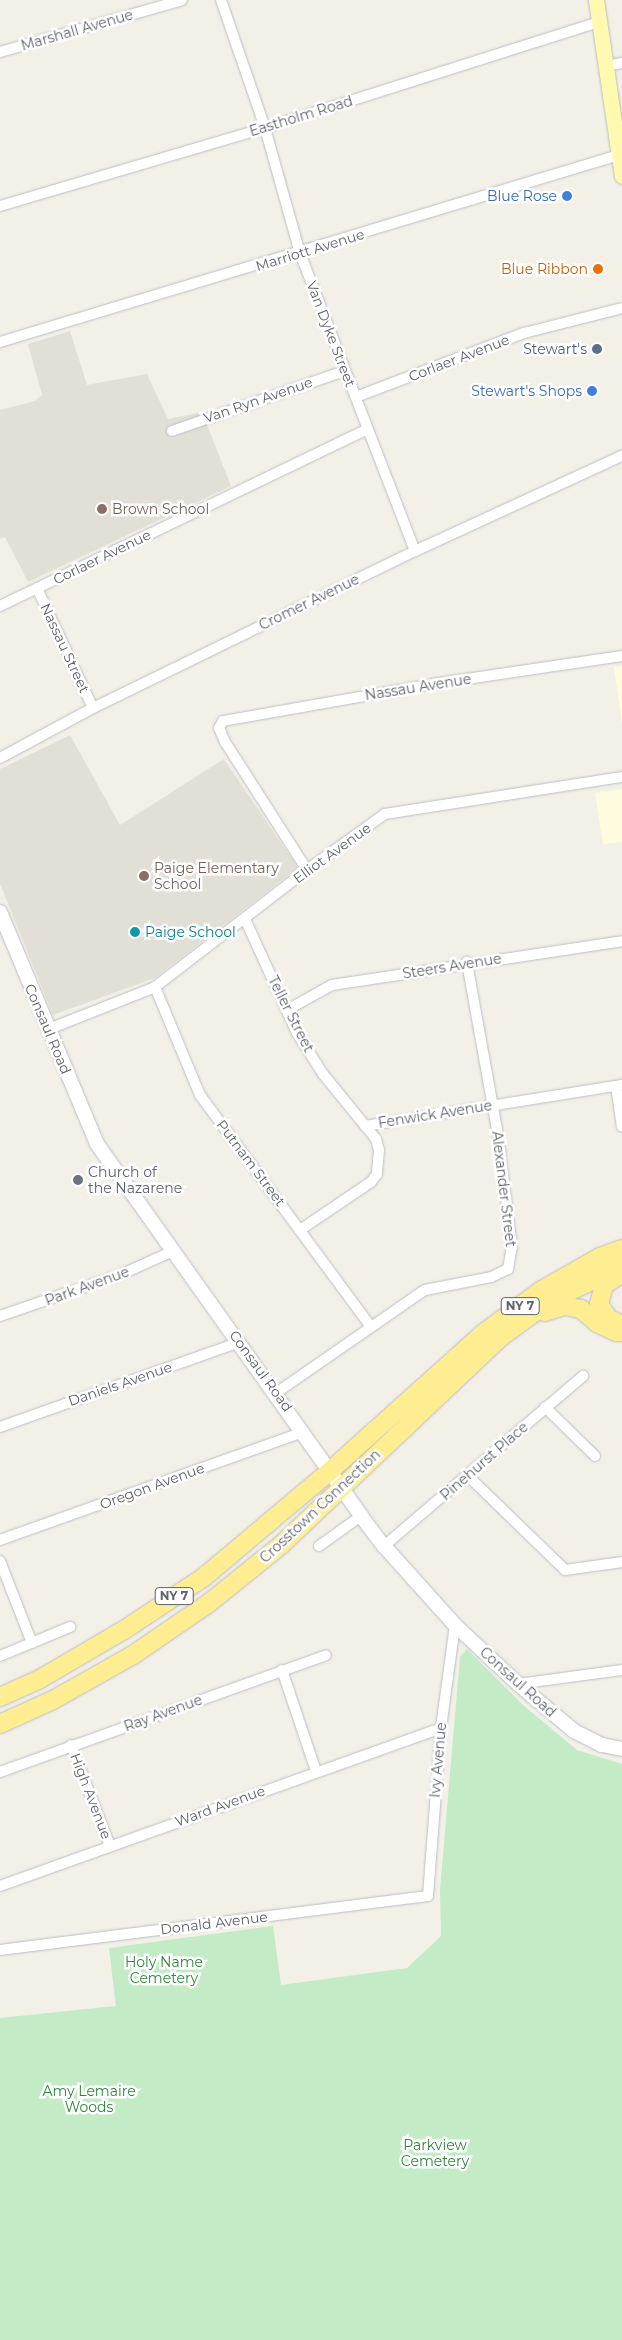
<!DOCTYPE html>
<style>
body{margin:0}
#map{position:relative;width:622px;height:2340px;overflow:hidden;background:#f2f0e7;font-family:Montserrat,sans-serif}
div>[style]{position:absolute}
.commercial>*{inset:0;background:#fffbdf}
.education>*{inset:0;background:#e2e0d6}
.green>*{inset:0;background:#c2ebc6}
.roads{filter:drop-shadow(0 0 1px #bbbec3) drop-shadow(0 0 1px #bbbec3)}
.street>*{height:10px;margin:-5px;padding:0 5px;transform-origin:5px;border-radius:5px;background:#fff}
.secondary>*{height:14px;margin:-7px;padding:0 7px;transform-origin:7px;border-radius:7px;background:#fff}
.primary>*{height:15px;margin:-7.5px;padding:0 7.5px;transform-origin:7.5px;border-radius:7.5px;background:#fffaaf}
.highway>*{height:18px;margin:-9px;padding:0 9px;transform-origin:9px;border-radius:9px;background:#ffee91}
.dots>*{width:14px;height:14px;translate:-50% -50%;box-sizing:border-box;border:2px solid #fff;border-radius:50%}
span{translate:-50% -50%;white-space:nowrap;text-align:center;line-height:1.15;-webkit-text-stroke:5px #fff;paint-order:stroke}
.shield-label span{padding:1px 4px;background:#fff;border:1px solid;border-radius:4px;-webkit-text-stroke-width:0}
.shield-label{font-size:12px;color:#5e6269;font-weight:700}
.street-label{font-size:14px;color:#5e6269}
.shop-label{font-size:14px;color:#366cbe}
.right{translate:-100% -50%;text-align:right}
.food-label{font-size:14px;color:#c56008}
.service-label{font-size:14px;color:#4e5e75}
.education-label{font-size:14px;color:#785e54}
.left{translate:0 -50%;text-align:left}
.culture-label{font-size:14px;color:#0d838f}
.worship-label{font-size:14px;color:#5b616d}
.park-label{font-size:14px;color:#2f873b}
</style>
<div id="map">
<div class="commercial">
<i style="clip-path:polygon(622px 666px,622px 724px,614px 667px)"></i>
<i style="clip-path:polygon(622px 789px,622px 842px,603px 844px,595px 793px)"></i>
</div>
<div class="education">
<i style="clip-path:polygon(70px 331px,87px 385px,147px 374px,168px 419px,202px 412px,231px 486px,28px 582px,5px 537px,0 539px,0 410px,35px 401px,42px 395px,28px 344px)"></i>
<i style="clip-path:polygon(70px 735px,120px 825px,224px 759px,298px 868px,155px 978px,53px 1015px,0 884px,0 769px)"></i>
</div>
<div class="green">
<i style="clip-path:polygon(467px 1649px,523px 1705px,577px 1750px,622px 1764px,622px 2340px,0 2340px,0 2018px,116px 2006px,109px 1948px,273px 1926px,281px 1985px,407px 1968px,441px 1936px,440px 1890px,460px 1657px)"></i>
</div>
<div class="roads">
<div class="street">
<i style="left:221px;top:0;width:135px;rotate:71deg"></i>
<i style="left:265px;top:128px;width:130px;rotate:74.4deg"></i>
<i style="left:300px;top:253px;width:319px;rotate:68.9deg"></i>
<i style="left:0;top:52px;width:189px;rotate:-15.9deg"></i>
<i style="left:606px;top:66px;width:16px;rotate:-11deg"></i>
<i style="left:0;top:206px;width:276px;rotate:-16.4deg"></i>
<i style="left:265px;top:128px;width:351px;rotate:-17.6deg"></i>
<i style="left:0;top:342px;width:647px;rotate:-16.81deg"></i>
<i style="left:356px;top:397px;width:180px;rotate:-20.9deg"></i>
<i style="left:524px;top:333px;width:101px;rotate:-14.3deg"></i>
<i style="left:172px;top:431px;width:182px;rotate:-19.2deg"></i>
<i style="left:37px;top:588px;width:132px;rotate:65deg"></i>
<i style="left:0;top:606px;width:407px;rotate:-25.7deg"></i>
<i style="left:0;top:758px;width:106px;rotate:-28.3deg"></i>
<i style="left:93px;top:708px;width:358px;rotate:-26deg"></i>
<i style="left:415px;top:551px;width:228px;rotate:-24.7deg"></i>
<i style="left:307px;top:870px;width:152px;rotate:-122.6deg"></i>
<i style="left:225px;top:742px;width:15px;rotate:-113deg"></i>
<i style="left:219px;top:728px;width:8px;rotate:-60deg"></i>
<i style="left:223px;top:721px;width:219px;rotate:-10deg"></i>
<i style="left:439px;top:683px;width:185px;rotate:-8.4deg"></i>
<i style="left:245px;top:919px;width:125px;rotate:65.5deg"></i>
<i style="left:297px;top:1033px;width:49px;rotate:57.6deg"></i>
<i style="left:323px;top:1074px;width:84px;rotate:50.8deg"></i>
<i style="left:376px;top:1139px;width:11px;rotate:75deg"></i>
<i style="left:379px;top:1150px;width:24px;rotate:95deg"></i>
<i style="left:377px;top:1174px;width:10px;rotate:127deg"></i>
<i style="left:371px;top:1182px;width:86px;rotate:145.9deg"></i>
<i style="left:155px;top:987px;width:117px;rotate:67.4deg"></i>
<i style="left:200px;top:1095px;width:287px;rotate:53.6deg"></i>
<i style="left:287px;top:1010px;width:51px;rotate:-29.1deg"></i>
<i style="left:332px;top:985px;width:293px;rotate:-8.6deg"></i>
<i style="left:49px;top:1029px;width:114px;rotate:-21.6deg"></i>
<i style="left:155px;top:987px;width:192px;rotate:-37.6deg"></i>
<i style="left:307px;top:870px;width:96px;rotate:-35.7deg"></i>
<i style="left:385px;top:814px;width:240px;rotate:-8.9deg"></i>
<i style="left:616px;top:1086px;width:41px;rotate:81.7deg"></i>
<i style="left:365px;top:1126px;width:260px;rotate:-9.1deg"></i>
<i style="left:0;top:1316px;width:129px;rotate:-19deg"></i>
<i style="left:122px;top:1274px;width:56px;rotate:-24.3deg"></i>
<i style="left:276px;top:1393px;width:181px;rotate:-34.7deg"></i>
<i style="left:425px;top:1290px;width:67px;rotate:-11.1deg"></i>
<i style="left:491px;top:1277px;width:19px;rotate:-25deg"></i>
<i style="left:508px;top:1269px;width:22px;rotate:-80deg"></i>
<i style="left:512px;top:1247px;width:113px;rotate:-97.1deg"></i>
<i style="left:498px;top:1135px;width:176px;rotate:-100.2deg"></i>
<i style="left:545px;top:1407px;width:70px;rotate:44.4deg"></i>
<i style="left:0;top:1427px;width:255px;rotate:-19.5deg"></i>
<i style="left:468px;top:1476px;width:135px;rotate:44.1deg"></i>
<i style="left:565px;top:1570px;width:58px;rotate:-8deg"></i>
<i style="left:0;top:1540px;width:323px;rotate:-19.6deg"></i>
<i style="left:319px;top:1546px;width:52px;rotate:-35.5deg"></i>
<i style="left:384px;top:1546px;width:262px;rotate:-40.5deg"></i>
<i style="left:0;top:1561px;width:88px;rotate:68.7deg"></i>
<i style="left:0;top:1656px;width:76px;rotate:-22.5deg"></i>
<i style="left:282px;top:1670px;width:107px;rotate:71.4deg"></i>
<i style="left:518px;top:1684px;width:105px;rotate:-7.7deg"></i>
<i style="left:71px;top:1745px;width:108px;rotate:68.9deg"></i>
<i style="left:0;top:1772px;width:346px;rotate:-19.7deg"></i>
<i style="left:0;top:1886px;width:468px;rotate:-19.7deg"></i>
<i style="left:0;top:1950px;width:431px;rotate:-7.2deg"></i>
<i style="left:428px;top:1896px;width:169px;rotate:-85.6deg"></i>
<i style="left:441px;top:1728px;width:104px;rotate:-82.3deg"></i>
</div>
<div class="secondary">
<i style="left:0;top:912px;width:251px;rotate:67.3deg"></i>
<i style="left:97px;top:1144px;width:456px;rotate:54.6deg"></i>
<i style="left:361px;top:1516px;width:38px;rotate:53deg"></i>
<i style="left:384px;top:1546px;width:106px;rotate:48.1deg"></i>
<i style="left:455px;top:1625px;width:86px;rotate:43.1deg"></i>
<i style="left:518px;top:1684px;width:73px;rotate:40deg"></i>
<i style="left:574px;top:1731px;width:31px;rotate:27deg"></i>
<i style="left:602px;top:1745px;width:20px;rotate:11deg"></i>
</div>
<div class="primary">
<i style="left:596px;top:0;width:178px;rotate:81.6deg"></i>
</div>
<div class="highway">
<i style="left:545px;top:1312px;width:20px;rotate:-18deg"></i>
<i style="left:564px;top:1306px;width:17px;rotate:10deg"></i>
<i style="left:581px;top:1309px;width:21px;rotate:41deg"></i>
<i style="left:597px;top:1323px;width:21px;rotate:25deg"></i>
<i style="left:616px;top:1332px;width:6px"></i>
<i style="left:619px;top:1323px;width:11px;rotate:-158deg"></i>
<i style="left:609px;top:1319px;width:18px;rotate:-124deg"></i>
<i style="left:599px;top:1304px;width:20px;rotate:-75deg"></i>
<i style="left:604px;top:1285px;width:20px;rotate:-33deg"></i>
<i style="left:0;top:1697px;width:44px;rotate:-24.2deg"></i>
<i style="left:40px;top:1679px;width:97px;rotate:-30.3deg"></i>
<i style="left:124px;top:1630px;width:96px;rotate:-33.5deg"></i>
<i style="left:204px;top:1577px;width:166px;rotate:-40.1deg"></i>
<i style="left:331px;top:1470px;width:207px;rotate:-41.9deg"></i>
<i style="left:485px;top:1332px;width:71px;rotate:-36.4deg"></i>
<i style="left:542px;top:1290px;width:67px;rotate:-29.6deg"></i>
<i style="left:600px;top:1257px;width:23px;rotate:-20deg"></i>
<i style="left:0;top:1724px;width:58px;rotate:-24.4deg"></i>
<i style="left:53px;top:1700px;width:92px;rotate:-29.4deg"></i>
<i style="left:133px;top:1655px;width:92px;rotate:-34.4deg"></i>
<i style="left:209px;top:1603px;width:94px;rotate:-38.9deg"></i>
<i style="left:282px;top:1544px;width:301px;rotate:-43.4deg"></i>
<i style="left:501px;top:1337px;width:61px;rotate:-36.3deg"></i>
<i style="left:550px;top:1301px;width:80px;rotate:-25.9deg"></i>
</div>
</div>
<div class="dots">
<i style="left:567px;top:196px;background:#3f7fe0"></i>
<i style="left:598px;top:269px;background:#e8710a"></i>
<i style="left:597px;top:349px;background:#5c6f8a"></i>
<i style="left:592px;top:391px;background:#3f7fe0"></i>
<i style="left:102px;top:509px;background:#8d6e63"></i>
<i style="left:144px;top:876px;background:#8d6e63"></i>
<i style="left:135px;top:932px;background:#0f9aa8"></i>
<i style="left:78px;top:1180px;background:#6b7280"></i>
</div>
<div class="shield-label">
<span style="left:520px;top:1306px">NY 7</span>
<span style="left:174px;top:1596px">NY 7</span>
</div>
<div class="street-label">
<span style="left:77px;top:30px;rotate:-16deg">Marshall Avenue</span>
<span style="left:301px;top:116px;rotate:-17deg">Eastholm Road</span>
<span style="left:310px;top:250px;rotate:-17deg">Marriott Avenue</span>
<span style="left:331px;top:334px;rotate:69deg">Van Dyke Street</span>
<span style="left:459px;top:358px;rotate:-21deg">Corlaer Avenue</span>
<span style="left:258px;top:400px;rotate:-19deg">Van Ryn Avenue</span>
<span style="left:102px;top:557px;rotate:-26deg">Corlaer Avenue</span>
<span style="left:309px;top:602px;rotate:-26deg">Cromer Avenue</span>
<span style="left:65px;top:648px;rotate:65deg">Nassau Street</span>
<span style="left:418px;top:687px;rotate:-9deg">Nassau Avenue</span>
<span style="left:332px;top:853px;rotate:-36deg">Elliot Avenue</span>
<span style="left:452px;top:966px;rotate:-9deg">Steers Avenue</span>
<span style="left:291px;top:1014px;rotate:63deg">Teller Street</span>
<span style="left:48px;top:1029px;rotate:67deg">Consaul Road</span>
<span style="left:435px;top:1114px;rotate:-9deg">Fenwick Avenue</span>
<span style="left:251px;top:1163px;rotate:53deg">Putnam Street</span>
<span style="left:504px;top:1189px;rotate:83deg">Alexander Street</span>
<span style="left:87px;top:1286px;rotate:-20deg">Park Avenue</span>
<span style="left:261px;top:1371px;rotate:54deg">Consaul Road</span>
<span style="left:120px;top:1384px;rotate:-19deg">Daniels Avenue</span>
<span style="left:484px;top:1461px;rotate:-41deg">Pinehurst Place</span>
<span style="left:152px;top:1486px;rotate:-20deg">Oregon Avenue</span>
<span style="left:320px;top:1506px;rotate:-43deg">Crosstown Connection</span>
<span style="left:518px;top:1682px;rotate:42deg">Consaul Road</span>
<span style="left:163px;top:1713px;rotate:-20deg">Ray Avenue</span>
<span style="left:438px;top:1760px;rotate:-85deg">Ivy Avenue</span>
<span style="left:91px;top:1796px;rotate:69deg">High Avenue</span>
<span style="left:220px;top:1806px;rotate:-20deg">Ward Avenue</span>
<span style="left:214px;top:1923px;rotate:-7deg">Donald Avenue</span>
</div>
<div class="shop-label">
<span class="right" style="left:557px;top:196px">Blue Rose</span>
<span class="right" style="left:582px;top:391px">Stewart's Shops</span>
</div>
<div class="food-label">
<span class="right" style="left:588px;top:269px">Blue Ribbon</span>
</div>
<div class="service-label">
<span class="right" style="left:587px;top:349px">Stewart's</span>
</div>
<div class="education-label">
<span class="left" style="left:112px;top:509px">Brown School</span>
<span class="left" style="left:154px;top:876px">Paige Elementary<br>School</span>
</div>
<div class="culture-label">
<span class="left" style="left:145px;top:932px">Paige School</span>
</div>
<div class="worship-label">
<span class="left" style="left:88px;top:1180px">Church of<br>the Nazarene</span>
</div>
<div class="park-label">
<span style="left:164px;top:1970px">Holy Name<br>Cemetery</span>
<span style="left:89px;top:2099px">Amy Lemaire<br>Woods</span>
<span style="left:435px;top:2153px">Parkview<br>Cemetery</span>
</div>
</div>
